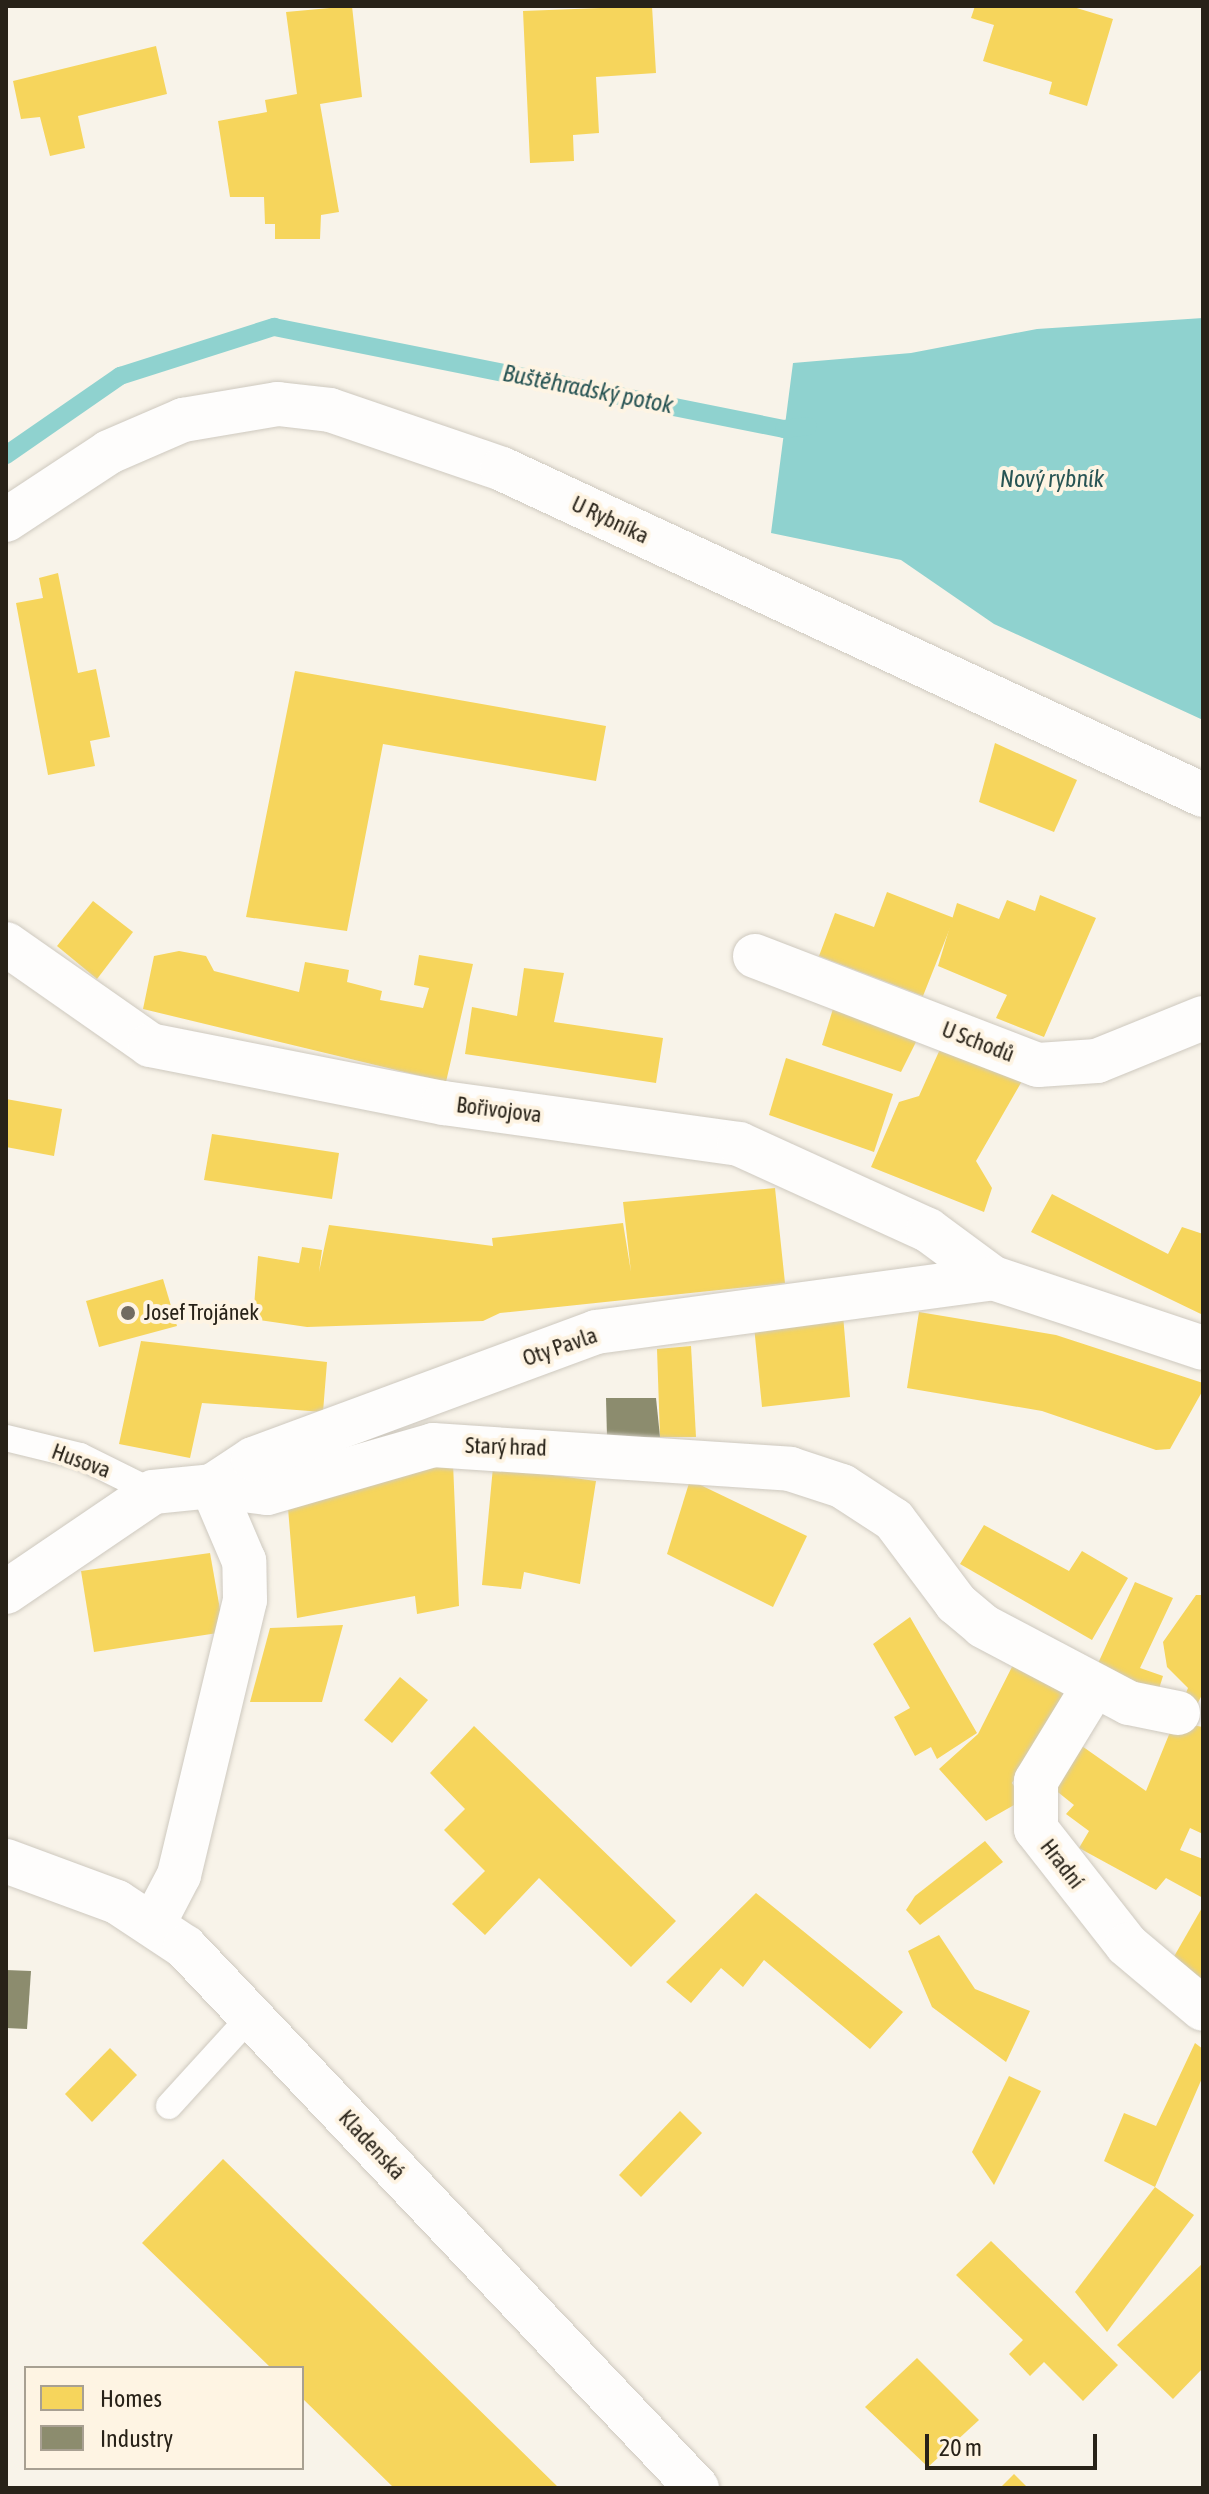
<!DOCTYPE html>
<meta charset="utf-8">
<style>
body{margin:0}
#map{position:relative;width:1209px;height:2494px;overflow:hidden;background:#f8f3e9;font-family:"Asap Condensed",sans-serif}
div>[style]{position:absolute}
.water>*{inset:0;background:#8fd2cf}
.homes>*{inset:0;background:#f6d55c}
.industry>*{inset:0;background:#8c8c6e}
.stream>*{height:18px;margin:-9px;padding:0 9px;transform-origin:9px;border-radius:9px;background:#8fd2cf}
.roads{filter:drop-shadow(0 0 2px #cec9bf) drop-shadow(0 0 2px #cec9bf)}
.lane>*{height:26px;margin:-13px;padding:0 13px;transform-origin:13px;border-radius:13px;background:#fefdfc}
.street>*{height:44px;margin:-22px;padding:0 22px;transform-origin:22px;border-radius:22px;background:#fefdfc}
.secondary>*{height:44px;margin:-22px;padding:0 22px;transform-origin:22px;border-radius:22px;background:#fefdfc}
.dots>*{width:22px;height:22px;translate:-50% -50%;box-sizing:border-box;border:4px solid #fef4e3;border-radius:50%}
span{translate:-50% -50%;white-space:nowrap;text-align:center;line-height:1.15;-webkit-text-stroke:8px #fef4e3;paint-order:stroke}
.street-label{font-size:22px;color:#282218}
.poi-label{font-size:22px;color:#282218}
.left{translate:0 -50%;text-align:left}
.water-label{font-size:24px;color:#285454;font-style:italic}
.frame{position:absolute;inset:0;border:8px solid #282218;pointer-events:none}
.legend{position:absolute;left:24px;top:2366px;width:280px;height:104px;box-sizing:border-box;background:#fef4e3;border:2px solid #a8a092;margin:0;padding:10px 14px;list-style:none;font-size:24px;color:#282218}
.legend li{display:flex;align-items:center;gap:16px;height:40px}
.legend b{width:40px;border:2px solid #a8a092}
.scale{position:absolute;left:925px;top:2434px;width:172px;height:36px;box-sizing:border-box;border:4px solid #282218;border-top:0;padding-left:10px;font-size:24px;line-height:28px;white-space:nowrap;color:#282218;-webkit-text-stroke:6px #fef4e3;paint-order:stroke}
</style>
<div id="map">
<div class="water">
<i style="clip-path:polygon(1203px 318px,1203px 720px,994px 624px,901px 560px,771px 533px,793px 363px,911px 353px,1037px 329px)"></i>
</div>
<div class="homes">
<i style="clip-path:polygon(352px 6px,362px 97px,320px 104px,339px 212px,321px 215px,320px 239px,275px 239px,275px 224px,265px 224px,264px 197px,230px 197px,218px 121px,267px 112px,265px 100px,297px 94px,286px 12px)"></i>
<i style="clip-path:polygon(652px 6px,656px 73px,596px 77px,599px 133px,573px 135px,574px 161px,530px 163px,523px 11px)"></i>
<i style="clip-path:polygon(975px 6px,1070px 6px,1113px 19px,1087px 106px,1049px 94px,1052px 82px,983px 61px,994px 25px,971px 18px)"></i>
<i style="clip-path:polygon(156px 46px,167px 94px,78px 116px,85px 148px,50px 156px,40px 117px,21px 119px,13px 81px)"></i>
<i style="clip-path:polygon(58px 573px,78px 673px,96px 669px,110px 737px,90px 741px,95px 766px,48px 775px,16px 603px,43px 598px,39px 578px)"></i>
<i style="clip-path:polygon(295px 671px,606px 726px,596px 781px,383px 744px,347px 931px,246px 917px)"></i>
<i style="clip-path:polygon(995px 743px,1077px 780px,1054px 832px,979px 802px)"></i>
<i style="clip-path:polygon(887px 892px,954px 918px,923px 996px,819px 956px,835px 913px,874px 927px)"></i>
<i style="clip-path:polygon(1040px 895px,1096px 918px,1044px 1037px,996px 1018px,1007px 995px,938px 966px,957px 903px,999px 919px,1007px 900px,1035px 911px)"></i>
<i style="clip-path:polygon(93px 901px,133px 932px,97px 979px,57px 946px)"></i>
<i style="clip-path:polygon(179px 951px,206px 956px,214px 971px,299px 992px,305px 962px,349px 970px,347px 982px,382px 991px,380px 1000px,423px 1008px,429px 988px,414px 985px,419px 955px,473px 964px,446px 1082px,143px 1009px,154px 956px)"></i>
<i style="clip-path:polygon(524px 968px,564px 973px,554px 1022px,663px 1038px,656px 1083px,465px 1054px,472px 1007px,517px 1016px)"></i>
<i style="clip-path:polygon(835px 1002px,919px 1036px,901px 1072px,822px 1045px)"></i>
<i style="clip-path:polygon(941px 1047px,1022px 1081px,976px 1161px,992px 1188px,984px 1212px,871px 1167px,899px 1102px,919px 1096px)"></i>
<i style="clip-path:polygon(786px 1058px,893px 1094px,874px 1152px,769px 1115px)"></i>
<i style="clip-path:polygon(6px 1099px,62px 1109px,54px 1156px,6px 1147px)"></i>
<i style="clip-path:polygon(212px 1134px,339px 1153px,332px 1199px,204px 1180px)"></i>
<i style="clip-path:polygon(775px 1188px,785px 1283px,500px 1313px,483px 1321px,307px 1327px,253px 1319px,258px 1256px,299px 1263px,302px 1247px,322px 1250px,319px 1272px,329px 1225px,493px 1246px,492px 1238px,623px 1223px,631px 1272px,623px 1202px)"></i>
<i style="clip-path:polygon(1052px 1194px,1168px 1254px,1182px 1227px,1203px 1234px,1203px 1315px,1031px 1232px)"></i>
<i style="clip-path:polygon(163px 1279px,177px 1326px,99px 1347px,86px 1301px)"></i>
<i style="clip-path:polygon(919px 1312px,1056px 1335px,1203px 1383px,1203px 1390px,1170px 1449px,1156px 1450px,1042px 1411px,907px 1388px)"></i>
<i style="clip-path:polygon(843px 1315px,850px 1397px,762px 1407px,754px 1326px)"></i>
<i style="clip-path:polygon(141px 1341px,327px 1362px,323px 1412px,202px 1403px,190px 1458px,119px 1444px)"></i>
<i style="clip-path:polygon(691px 1346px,696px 1437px,660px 1437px,657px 1349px)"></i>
<i style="clip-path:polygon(453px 1463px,459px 1606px,417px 1614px,415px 1596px,297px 1618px,287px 1496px)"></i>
<i style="clip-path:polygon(493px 1467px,596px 1481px,580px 1584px,524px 1572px,521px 1589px,482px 1585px)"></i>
<i style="clip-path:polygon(690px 1480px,807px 1536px,773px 1607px,667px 1554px)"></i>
<i style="clip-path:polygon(984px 1525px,1069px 1571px,1082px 1551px,1128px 1578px,1092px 1640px,960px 1564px)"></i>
<i style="clip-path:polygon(210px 1553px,224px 1632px,94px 1652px,81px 1571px)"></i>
<i style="clip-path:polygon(1135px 1582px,1173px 1598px,1140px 1668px,1163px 1676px,1158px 1692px,1095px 1670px)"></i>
<i style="clip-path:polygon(1196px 1595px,1203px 1595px,1203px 1693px,1187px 1724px,1203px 1727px,1203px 1834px,1190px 1828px,1180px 1850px,1203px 1859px,1203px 1898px,1166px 1878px,1156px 1890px,1079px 1848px,1089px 1831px,1066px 1814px,1074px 1805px,1049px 1785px,1079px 1744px,1146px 1791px,1188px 1688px,1167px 1667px,1163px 1642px)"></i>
<i style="clip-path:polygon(910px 1617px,977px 1733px,937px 1759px,931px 1747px,915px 1756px,894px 1717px,910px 1708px,873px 1644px)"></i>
<i style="clip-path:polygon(343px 1625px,322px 1702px,250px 1702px,270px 1628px)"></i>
<i style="clip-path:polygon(1016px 1659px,1069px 1692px,1012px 1783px,1023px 1800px,986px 1821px,939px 1769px,978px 1734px)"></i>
<i style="clip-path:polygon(400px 1677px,428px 1700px,392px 1743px,364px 1720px)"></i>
<i style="clip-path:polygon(474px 1726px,676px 1921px,631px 1967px,539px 1878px,485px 1935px,452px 1904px,485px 1871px,444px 1830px,465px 1809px,430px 1773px)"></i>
<i style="clip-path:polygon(985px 1841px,1003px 1862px,920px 1925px,906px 1910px,915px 1896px)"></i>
<i style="clip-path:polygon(756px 1893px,903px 2012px,870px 2049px,764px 1960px,743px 1987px,721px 1968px,691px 2003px,666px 1982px)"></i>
<i style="clip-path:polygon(1203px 1906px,1203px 1979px,1172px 1960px)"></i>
<i style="clip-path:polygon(939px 1935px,975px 1989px,1030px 2011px,1006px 2062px,932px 2007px,908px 1951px)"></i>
<i style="clip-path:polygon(1195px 2043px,1203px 2049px,1203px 2076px,1155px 2187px,1104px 2161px,1124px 2113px,1156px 2126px)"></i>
<i style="clip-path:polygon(110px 2048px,137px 2075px,92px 2122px,65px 2094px)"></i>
<i style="clip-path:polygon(1009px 2076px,1041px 2091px,994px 2185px,972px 2152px)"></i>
<i style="clip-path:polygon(680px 2111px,702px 2133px,641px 2197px,619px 2175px)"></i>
<i style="clip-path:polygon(223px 2159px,559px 2488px,394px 2488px,302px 2398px,302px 2368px,271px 2368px,142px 2243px)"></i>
<i style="clip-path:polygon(1155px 2187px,1194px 2215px,1107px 2332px,1075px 2292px)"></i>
<i style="clip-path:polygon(991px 2241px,1118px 2365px,1083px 2401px,1044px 2362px,1030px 2376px,1009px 2354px,1023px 2340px,956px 2275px)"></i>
<i style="clip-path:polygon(1203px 2263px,1203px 2368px,1173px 2399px,1117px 2345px)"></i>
<i style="clip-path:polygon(917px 2358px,979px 2420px,928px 2467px,865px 2407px)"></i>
<i style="clip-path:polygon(1014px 2474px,1028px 2488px,1000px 2488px)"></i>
</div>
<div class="industry">
<i style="clip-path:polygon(606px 1398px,656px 1398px,660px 1437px,607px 1437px)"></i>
<i style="clip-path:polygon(6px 1970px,31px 1971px,27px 2029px,6px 2028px)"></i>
</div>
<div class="stream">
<i style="left:6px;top:455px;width:139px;rotate:-34.7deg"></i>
<i style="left:120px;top:376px;width:162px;rotate:-17.7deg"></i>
<i style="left:274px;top:327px;width:520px;rotate:11.31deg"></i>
<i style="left:784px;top:429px;width:24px;rotate:-7deg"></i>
</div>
<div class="roads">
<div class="lane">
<i style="left:6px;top:1438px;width:76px;rotate:13.7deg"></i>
<i style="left:80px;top:1456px;width:81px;rotate:26.3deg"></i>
<i style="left:169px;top:2106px;width:122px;rotate:-47.7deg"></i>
</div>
<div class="street">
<i style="left:6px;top:520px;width:123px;rotate:-33.4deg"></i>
<i style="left:109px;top:452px;width:81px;rotate:-23.4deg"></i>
<i style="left:183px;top:420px;width:96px;rotate:-9.6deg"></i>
<i style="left:278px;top:404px;width:52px;rotate:6.6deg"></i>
<i style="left:330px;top:410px;width:182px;rotate:18.9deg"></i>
<i style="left:502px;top:469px;width:773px;rotate:24.94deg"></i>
<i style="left:6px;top:944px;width:176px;rotate:35deg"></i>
<i style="left:150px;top:1045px;width:300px;rotate:11.2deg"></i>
<i style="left:444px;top:1103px;width:298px;rotate:7.9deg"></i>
<i style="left:739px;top:1144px;width:208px;rotate:24.5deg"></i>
<i style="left:928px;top:1230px;width:81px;rotate:36.4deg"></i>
<i style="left:755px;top:956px;width:303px;rotate:21.1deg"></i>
<i style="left:1038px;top:1065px;width:59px;rotate:-3.9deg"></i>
<i style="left:1097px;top:1061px;width:114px;rotate:-22.1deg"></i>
<i style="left:212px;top:1486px;width:55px;rotate:7.3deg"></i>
<i style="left:267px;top:1493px;width:173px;rotate:-16.1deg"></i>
<i style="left:433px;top:1445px;width:358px;rotate:3.8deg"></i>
<i style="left:790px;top:1469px;width:55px;rotate:18.1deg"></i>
<i style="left:842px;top:1486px;width:62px;rotate:33.2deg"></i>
<i style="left:894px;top:1520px;width:104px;rotate:53.2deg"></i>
<i style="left:956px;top:1603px;width:35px;rotate:40deg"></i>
<i style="left:983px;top:1626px;width:165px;rotate:27.8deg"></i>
<i style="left:1129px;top:1703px;width:50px;rotate:11.5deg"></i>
<i style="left:6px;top:1592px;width:178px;rotate:-34.2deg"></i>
<i style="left:153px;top:1492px;width:59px;rotate:-5.8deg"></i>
<i style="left:212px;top:1486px;width:49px;rotate:-33.4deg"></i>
<i style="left:253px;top:1459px;width:366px;rotate:-20.3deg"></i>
<i style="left:596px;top:1332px;width:401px;rotate:-7.7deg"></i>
<i style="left:993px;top:1278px;width:221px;rotate:18.4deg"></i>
<i style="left:1094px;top:1686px;width:111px;rotate:121.4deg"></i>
<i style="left:1036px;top:1781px;width:48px;rotate:90deg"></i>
<i style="left:1036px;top:1829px;width:147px;rotate:51.9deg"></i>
<i style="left:1127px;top:1945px;width:99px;rotate:40.1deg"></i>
<i style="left:155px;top:1921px;width:52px;rotate:-62.4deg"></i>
<i style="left:179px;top:1875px;width:283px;rotate:-76.5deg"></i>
<i style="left:245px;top:1600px;width:39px;rotate:-91deg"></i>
<i style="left:244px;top:1561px;width:82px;rotate:-113.1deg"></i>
</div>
<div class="secondary">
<i style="left:6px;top:1861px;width:118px;rotate:20.3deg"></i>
<i style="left:117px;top:1902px;width:82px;rotate:33.5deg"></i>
<i style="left:185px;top:1947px;width:745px;rotate:46.58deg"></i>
</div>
</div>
<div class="dots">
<i style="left:128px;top:1313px;background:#716b61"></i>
</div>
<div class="street-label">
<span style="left:610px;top:520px;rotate:25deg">U Rybníka</span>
<span style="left:978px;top:1042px;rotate:21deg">U Schodů</span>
<span style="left:499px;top:1110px;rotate:7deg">Bořivojova</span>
<span style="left:560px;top:1347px;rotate:-19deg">Oty Pavla</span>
<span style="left:506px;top:1447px;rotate:2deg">Starý hrad</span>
<span style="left:81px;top:1461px;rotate:20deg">Husova</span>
<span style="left:1062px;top:1864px;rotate:52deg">Hradní</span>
<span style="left:372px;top:2145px;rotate:47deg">Kladenská</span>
</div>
<div class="poi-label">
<span class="left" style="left:144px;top:1313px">Josef Trojánek</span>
</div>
<div class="water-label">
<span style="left:588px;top:389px;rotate:11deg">Buštěhradský potok</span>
<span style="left:1052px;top:479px">Nový rybník</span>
</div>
<div class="frame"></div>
<ul class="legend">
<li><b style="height:22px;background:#f6d55c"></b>Homes</li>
<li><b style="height:22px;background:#8c8c6e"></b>Industry</li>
</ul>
<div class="scale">20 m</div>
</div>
